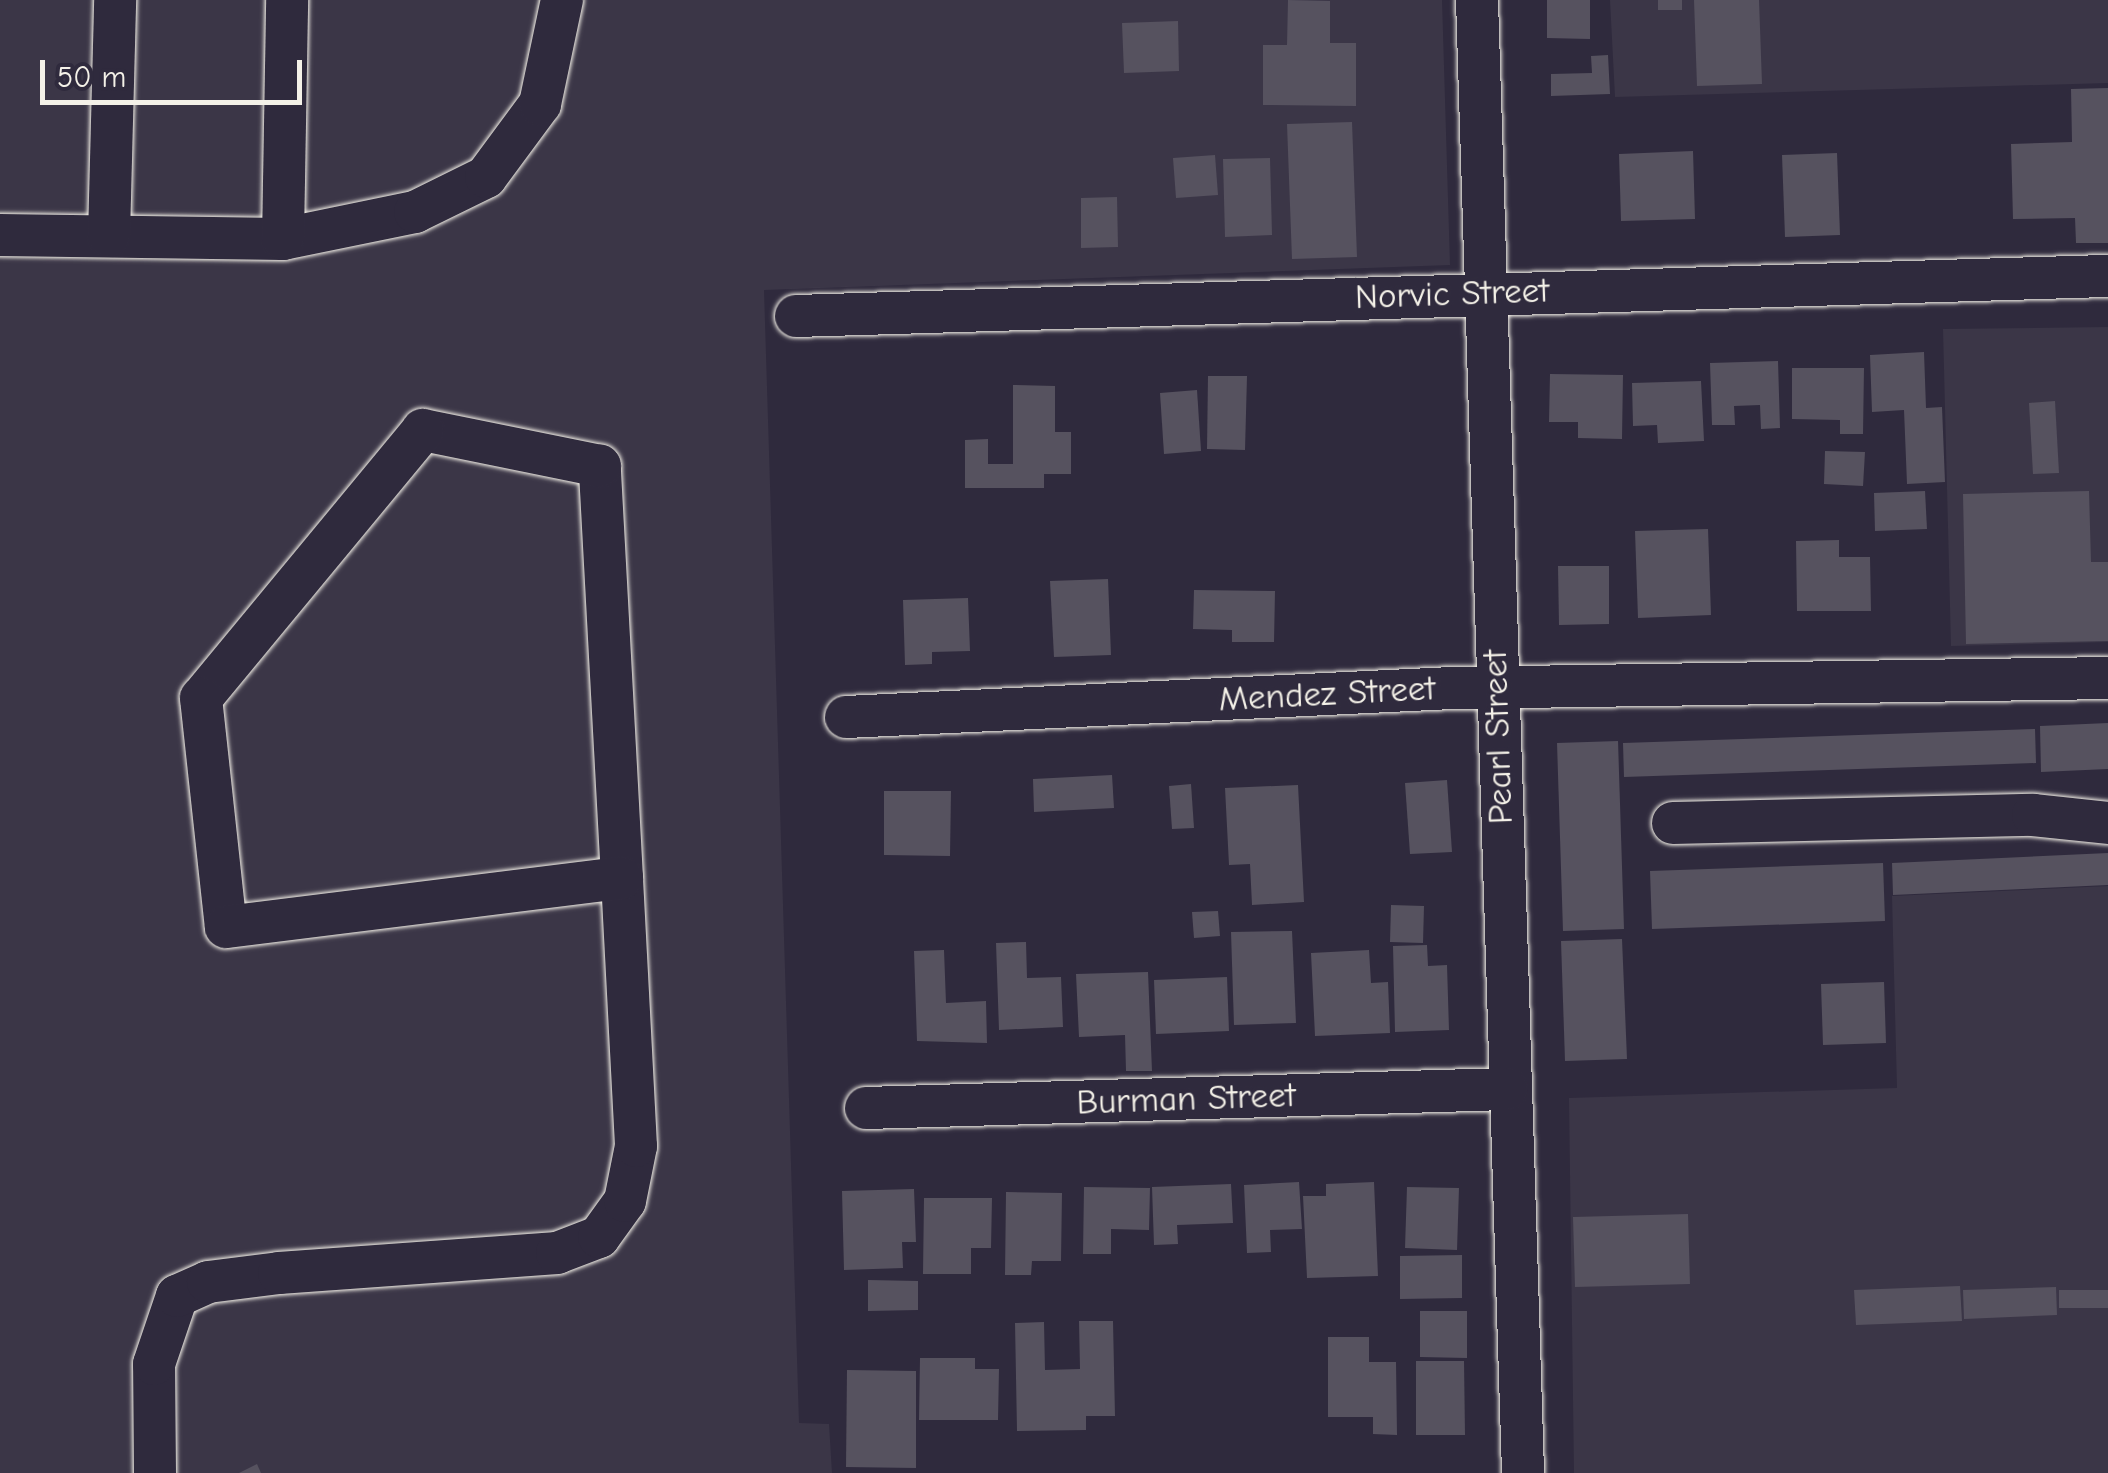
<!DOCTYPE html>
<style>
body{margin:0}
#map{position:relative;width:2108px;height:1473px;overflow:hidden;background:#2f2a3d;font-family:"Comic Neue",sans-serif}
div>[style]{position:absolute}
.built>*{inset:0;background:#3b3647}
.building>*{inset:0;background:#56525f}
.roads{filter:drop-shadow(0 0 2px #f4f1e8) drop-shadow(0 0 2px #f4f1e8)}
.minor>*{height:42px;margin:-21px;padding:0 21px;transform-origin:21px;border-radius:21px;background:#2f2a3d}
span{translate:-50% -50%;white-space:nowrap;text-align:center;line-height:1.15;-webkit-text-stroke:8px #2f2a3d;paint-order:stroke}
.street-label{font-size:35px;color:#f4f1e8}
.scale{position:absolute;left:40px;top:60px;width:262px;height:45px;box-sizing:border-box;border:5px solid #f4f1e8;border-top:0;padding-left:12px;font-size:30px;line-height:35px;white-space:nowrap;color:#f4f1e8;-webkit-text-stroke:8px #2f2a3d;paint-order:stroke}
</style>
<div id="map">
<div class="built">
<i style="clip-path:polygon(0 0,1442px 0,1450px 265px,764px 290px,799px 1423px,829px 1424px,832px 1473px,0 1473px)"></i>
<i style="clip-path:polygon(1610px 0,2108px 0,2108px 83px,1615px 97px)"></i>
<i style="clip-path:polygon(2108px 327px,2108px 642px,1951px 646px,1943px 329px)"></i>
<i style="clip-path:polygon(2108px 886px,2108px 1473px,1574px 1473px,1569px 1098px,1897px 1088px,1892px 896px)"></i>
</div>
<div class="building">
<i style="clip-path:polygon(1288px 0,1330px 1px,1330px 43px,1356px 43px,1356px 106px,1263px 105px,1263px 45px,1287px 45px)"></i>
<i style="clip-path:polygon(1547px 0,1590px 0,1590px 39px,1547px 38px)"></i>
<i style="clip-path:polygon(1658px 0,1682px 0,1682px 10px,1658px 10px)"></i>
<i style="clip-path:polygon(1694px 0,1759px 0,1762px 84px,1697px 86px)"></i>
<i style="clip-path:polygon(1178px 21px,1179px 71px,1124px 73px,1122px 23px)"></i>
<i style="clip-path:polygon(1608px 55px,1610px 94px,1551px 96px,1551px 74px,1592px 73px,1591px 56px)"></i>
<i style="clip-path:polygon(2108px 88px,2108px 243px,2076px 243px,2075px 218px,2013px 219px,2011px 144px,2072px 142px,2071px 89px)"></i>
<i style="clip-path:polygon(1352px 122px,1357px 257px,1292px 259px,1287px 124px)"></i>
<i style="clip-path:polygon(1693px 151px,1695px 219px,1621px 221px,1619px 154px)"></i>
<i style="clip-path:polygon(1837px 153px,1840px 235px,1785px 237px,1782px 155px)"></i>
<i style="clip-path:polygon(1215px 155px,1218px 195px,1176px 198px,1173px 158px)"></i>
<i style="clip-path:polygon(1270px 158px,1272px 235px,1225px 237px,1223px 159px)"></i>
<i style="clip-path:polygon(1117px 197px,1118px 247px,1081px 248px,1081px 198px)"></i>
<i style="clip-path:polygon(1924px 352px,1926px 408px,1942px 407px,1945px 482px,1907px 484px,1904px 410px,1872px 412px,1870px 355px)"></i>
<i style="clip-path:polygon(1778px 361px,1780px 428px,1761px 429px,1760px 405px,1734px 406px,1735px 425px,1712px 425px,1710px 363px)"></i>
<i style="clip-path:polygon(1792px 368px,1864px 368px,1863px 434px,1840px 434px,1840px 420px,1792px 419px)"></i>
<i style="clip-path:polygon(1550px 374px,1623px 375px,1622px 439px,1578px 438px,1578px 422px,1549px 422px)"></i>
<i style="clip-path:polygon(1208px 376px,1247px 376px,1245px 450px,1207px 449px)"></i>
<i style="clip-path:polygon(1701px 381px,1704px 441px,1658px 443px,1657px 425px,1633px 426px,1632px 383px)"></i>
<i style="clip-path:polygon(1013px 385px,1055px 386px,1055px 432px,1071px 432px,1071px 474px,1044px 474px,1044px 488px,965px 488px,965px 440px,988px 439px,988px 464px,1013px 464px)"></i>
<i style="clip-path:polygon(1197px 390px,1201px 451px,1164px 454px,1160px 393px)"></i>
<i style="clip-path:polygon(2055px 401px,2059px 473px,2033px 474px,2029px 403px)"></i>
<i style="clip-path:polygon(1825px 451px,1865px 452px,1863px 486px,1824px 484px)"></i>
<i style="clip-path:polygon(1925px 491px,1927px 529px,1875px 531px,1874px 493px)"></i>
<i style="clip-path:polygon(2089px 491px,2091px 562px,2108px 562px,2108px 641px,1966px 644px,1963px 494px)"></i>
<i style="clip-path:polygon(1708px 529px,1711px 615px,1638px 618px,1635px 531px)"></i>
<i style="clip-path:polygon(1839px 540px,1839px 557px,1870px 557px,1871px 611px,1797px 611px,1796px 541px)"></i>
<i style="clip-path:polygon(1558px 566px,1609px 566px,1609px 624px,1559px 625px)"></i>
<i style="clip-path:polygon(1108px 579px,1111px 655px,1054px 657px,1050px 581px)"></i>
<i style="clip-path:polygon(1194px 590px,1275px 591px,1274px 642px,1232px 642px,1232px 630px,1193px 629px)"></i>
<i style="clip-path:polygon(968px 598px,970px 651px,932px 652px,932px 664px,905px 665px,903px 600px)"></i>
<i style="clip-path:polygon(2108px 723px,2108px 769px,2041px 772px,2040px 726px)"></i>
<i style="clip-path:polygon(2035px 729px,2036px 763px,1624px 777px,1623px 743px)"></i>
<i style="clip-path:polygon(1618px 741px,1624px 929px,1563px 931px,1557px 743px)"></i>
<i style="clip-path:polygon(1112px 775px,1114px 808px,1034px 812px,1033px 779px)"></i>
<i style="clip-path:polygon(1447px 780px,1452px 852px,1410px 854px,1405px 783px)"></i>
<i style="clip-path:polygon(1191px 784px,1194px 828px,1172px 829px,1169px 786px)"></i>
<i style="clip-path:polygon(1298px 785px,1304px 902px,1252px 905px,1250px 864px,1229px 865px,1225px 788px)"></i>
<i style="clip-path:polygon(884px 791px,951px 791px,950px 856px,884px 855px)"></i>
<i style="clip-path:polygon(2108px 853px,2108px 885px,1893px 895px,1892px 863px)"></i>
<i style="clip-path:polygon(1883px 863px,1885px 921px,1652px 929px,1650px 871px)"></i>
<i style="clip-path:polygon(1391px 905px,1424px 906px,1423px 943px,1390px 942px)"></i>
<i style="clip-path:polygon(1218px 911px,1220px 936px,1194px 938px,1192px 912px)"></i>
<i style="clip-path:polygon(1292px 931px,1296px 1023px,1234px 1025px,1231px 932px)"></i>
<i style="clip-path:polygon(1622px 939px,1627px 1059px,1565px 1061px,1561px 941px)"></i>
<i style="clip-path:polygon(1026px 942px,1027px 978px,1061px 977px,1063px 1027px,999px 1030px,996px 943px)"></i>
<i style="clip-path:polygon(1427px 945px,1428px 966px,1447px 965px,1449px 1030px,1395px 1032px,1393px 946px)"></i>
<i style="clip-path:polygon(944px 950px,946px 1003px,986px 1001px,987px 1043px,917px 1041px,914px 951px)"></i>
<i style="clip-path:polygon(1369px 950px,1371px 983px,1388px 982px,1390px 1033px,1315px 1036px,1311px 953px)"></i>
<i style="clip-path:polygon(1148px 972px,1152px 1071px,1126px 1071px,1125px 1035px,1079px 1037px,1076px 974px)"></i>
<i style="clip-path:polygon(1227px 977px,1229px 1031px,1156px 1034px,1154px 980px)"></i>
<i style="clip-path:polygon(1884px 982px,1886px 1043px,1823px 1045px,1821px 984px)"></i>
<i style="clip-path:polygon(1299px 1182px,1302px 1229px,1270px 1230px,1271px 1252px,1247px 1253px,1244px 1185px)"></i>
<i style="clip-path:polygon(1374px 1182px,1378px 1276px,1307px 1278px,1303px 1196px,1326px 1196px,1326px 1184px)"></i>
<i style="clip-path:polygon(1231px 1184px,1233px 1223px,1177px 1225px,1178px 1244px,1154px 1245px,1152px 1187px)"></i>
<i style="clip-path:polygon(1084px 1187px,1150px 1188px,1149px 1230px,1111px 1229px,1111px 1254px,1083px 1254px)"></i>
<i style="clip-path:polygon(1407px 1187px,1459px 1188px,1457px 1250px,1405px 1248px)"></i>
<i style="clip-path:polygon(914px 1189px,916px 1242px,902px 1242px,903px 1268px,844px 1270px,842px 1191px)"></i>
<i style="clip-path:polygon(1006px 1192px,1062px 1193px,1061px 1261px,1032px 1261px,1031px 1275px,1005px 1275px)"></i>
<i style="clip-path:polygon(924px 1198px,992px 1198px,991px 1248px,971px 1248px,971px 1274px,923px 1274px)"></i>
<i style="clip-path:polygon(1688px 1214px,1690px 1284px,1575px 1287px,1573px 1217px)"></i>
<i style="clip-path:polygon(1462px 1255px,1462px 1298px,1400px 1299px,1400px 1256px)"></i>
<i style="clip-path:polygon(868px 1280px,918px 1281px,918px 1310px,868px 1311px)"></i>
<i style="clip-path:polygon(1960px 1286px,1962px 1321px,1856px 1325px,1854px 1290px)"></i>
<i style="clip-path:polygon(2056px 1287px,2057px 1315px,1964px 1319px,1963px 1290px)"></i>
<i style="clip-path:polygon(2059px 1290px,2108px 1290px,2108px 1308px,2059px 1308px)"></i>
<i style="clip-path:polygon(1420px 1311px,1467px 1311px,1467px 1358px,1420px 1357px)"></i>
<i style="clip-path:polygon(1079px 1321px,1113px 1321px,1115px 1416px,1086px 1416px,1086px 1430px,1017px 1431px,1015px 1323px,1044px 1322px,1045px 1370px,1080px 1369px)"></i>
<i style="clip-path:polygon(1328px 1337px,1369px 1337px,1369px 1362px,1396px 1362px,1397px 1435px,1373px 1434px,1373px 1417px,1328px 1417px)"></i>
<i style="clip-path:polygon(920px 1358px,975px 1358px,975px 1369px,999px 1369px,998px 1420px,919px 1420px)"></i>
<i style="clip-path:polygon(1416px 1361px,1464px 1361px,1465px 1435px,1416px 1435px)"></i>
<i style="clip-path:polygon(847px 1370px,916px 1371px,916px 1468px,846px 1467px)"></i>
<i style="clip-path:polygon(257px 1464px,261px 1473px,239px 1473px)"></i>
</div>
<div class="roads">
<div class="minor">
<i style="left:1477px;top:0;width:1474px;rotate:88.21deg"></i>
<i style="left:0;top:235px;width:283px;rotate:0.8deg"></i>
<i style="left:283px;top:239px;width:135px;rotate:-11.6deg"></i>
<i style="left:415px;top:212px;width:79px;rotate:-26.2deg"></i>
<i style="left:486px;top:177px;width:91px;rotate:-53.5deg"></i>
<i style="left:540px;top:104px;width:106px;rotate:-78.1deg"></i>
<i style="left:109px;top:236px;width:236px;rotate:-88.5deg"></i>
<i style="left:283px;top:239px;width:239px;rotate:-89deg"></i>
<i style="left:796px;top:316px;width:1313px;rotate:-1.75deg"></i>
<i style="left:846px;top:717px;width:607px;rotate:-2.74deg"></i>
<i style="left:1452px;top:688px;width:656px;rotate:-0.87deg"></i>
<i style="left:1673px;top:823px;width:360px;rotate:-1.3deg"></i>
<i style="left:2033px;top:815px;width:75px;rotate:6.1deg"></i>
<i style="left:866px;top:1108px;width:641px;rotate:-1.7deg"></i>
<i style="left:155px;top:1473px;width:109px;rotate:-90.5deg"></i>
<i style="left:154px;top:1364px;width:72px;rotate:-71.3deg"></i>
<i style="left:177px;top:1296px;width:34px;rotate:-24deg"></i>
<i style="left:208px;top:1282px;width:72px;rotate:-7.2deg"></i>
<i style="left:279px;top:1273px;width:279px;rotate:-4.1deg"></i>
<i style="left:557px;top:1253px;width:45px;rotate:-20.9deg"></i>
<i style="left:599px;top:1237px;width:44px;rotate:-54.2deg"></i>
<i style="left:625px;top:1201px;width:56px;rotate:-78.7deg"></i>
<i style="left:636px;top:1146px;width:268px;rotate:-93deg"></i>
<i style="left:622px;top:878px;width:413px;rotate:-93.1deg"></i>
<i style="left:600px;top:466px;width:181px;rotate:-168.5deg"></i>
<i style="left:423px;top:430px;width:348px;rotate:129.6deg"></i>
<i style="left:201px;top:698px;width:230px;rotate:83.8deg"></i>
<i style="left:226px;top:927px;width:399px;rotate:-7.1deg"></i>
</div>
</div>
<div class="street-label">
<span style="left:1452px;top:294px;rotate:-2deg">Norvic Street</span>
<span style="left:1327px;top:694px;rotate:-3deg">Mendez Street</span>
<span style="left:1498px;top:737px;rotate:-92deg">Pearl Street</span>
<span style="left:1186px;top:1099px;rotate:-2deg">Burman Street</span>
</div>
<div class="scale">50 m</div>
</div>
